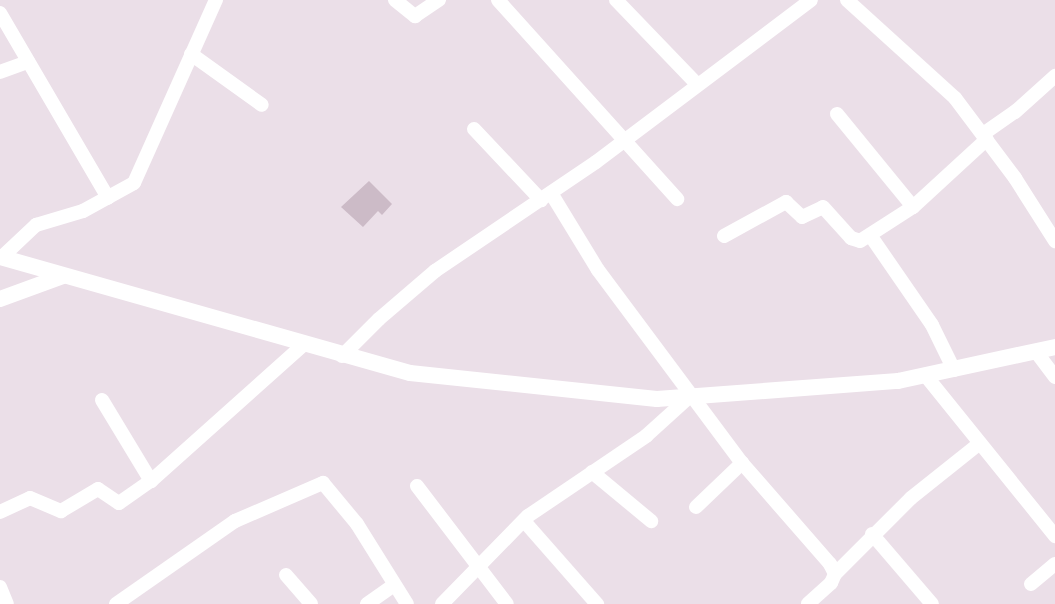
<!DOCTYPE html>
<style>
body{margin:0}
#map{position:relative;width:1055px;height:604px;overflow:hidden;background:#ebdfe8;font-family:"PT Sans",sans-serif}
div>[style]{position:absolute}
.building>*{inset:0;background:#ccbbc7}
.minor>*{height:14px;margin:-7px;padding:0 7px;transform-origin:7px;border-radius:7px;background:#fff}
.tertiary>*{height:16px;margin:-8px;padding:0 8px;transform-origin:8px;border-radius:8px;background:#fff}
.secondary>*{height:16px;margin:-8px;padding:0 8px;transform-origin:8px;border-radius:8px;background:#fff}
span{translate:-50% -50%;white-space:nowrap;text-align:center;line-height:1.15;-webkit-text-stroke:6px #f8f0f6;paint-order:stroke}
</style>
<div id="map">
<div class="building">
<i style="clip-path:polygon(369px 181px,392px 204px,382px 215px,378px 211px,363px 227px,341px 207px)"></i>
</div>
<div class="minor">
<i style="left:395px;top:0;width:26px;rotate:39deg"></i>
<i style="left:415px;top:16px;width:29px;rotate:-34deg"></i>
<i style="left:498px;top:0;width:268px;rotate:48deg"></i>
<i style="left:616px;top:0;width:115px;rotate:46.1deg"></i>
<i style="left:847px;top:0;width:146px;rotate:42.2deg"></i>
<i style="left:955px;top:98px;width:100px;rotate:53.1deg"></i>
<i style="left:1015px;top:178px;width:75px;rotate:57.6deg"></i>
<i style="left:0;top:13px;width:214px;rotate:59.7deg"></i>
<i style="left:191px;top:54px;width:87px;rotate:35.7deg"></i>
<i style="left:0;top:72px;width:30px;rotate:-20deg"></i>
<i style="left:837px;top:114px;width:120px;rotate:50.7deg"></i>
<i style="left:474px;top:129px;width:98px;rotate:46.7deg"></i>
<i style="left:983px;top:134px;width:39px;rotate:-35deg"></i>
<i style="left:1015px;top:112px;width:54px;rotate:-42deg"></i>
<i style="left:551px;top:193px;width:90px;rotate:58.6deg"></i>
<i style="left:598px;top:270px;width:241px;rotate:53.3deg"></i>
<i style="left:742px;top:463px;width:134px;rotate:48.9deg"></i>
<i style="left:830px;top:564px;width:11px;rotate:63deg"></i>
<i style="left:835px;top:574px;width:10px;rotate:114deg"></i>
<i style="left:831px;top:583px;width:31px;rotate:138deg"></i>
<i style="left:870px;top:235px;width:109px;rotate:55.4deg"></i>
<i style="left:932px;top:325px;width:50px;rotate:63.9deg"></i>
<i style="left:724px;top:236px;width:71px;rotate:-28.7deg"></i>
<i style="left:786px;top:202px;width:22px;rotate:43deg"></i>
<i style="left:802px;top:217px;width:23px;rotate:-25deg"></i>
<i style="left:823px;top:207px;width:42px;rotate:47.9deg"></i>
<i style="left:851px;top:238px;width:9px;rotate:18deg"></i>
<i style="left:860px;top:241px;width:63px;rotate:-32.7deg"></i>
<i style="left:913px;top:207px;width:100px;rotate:-42.6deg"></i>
<i style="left:2px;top:257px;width:47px;rotate:-43.3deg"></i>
<i style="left:36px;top:225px;width:49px;rotate:-16.6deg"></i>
<i style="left:83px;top:211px;width:58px;rotate:-28.8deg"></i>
<i style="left:134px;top:183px;width:201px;rotate:-65.9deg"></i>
<i style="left:1037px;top:353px;width:30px;rotate:53deg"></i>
<i style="left:342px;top:356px;width:52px;rotate:-45deg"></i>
<i style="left:379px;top:319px;width:74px;rotate:-40.6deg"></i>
<i style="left:435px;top:271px;width:194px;rotate:-34.1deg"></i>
<i style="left:596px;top:162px;width:269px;rotate:-37deg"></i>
<i style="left:926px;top:376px;width:206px;rotate:51.1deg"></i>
<i style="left:102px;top:400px;width:95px;rotate:58.8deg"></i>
<i style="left:592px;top:472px;width:77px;rotate:39.7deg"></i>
<i style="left:417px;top:486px;width:148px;rotate:52.7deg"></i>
<i style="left:696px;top:507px;width:64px;rotate:-43.7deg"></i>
<i style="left:0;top:512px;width:33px;rotate:-25deg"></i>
<i style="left:30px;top:498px;width:34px;rotate:23deg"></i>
<i style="left:61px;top:511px;width:43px;rotate:-30.7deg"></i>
<i style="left:98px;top:489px;width:25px;rotate:34deg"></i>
<i style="left:119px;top:503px;width:39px;rotate:-35deg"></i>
<i style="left:151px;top:481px;width:204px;rotate:-41.8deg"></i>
<i style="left:524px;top:521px;width:111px;rotate:48.7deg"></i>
<i style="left:872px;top:534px;width:92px;rotate:49.4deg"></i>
<i style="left:835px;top:574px;width:107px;rotate:-45deg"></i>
<i style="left:911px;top:498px;width:88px;rotate:-38.6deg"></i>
<i style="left:286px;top:575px;width:38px;rotate:49deg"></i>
<i style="left:1031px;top:584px;width:31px;rotate:-40deg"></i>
<i style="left:0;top:587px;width:18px;rotate:68deg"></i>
<i style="left:116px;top:604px;width:145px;rotate:-34.9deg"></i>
<i style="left:235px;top:521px;width:96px;rotate:-23.4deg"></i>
<i style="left:323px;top:483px;width:53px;rotate:50.3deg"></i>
<i style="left:357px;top:524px;width:94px;rotate:58deg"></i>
<i style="left:367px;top:604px;width:33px;rotate:-35deg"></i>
<i style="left:442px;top:604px;width:123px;rotate:-45.7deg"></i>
<i style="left:528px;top:516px;width:143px;rotate:-34.1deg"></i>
<i style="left:646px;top:436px;width:55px;rotate:-42.1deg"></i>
</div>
<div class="tertiary">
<i style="left:0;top:299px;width:67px;rotate:-20.1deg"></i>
</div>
<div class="secondary">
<i style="left:0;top:257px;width:426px;rotate:15.8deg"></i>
<i style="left:410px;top:373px;width:248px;rotate:6deg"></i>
<i style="left:657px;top:399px;width:242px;rotate:-4.3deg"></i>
<i style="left:898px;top:381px;width:161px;rotate:-12.2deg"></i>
</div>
</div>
